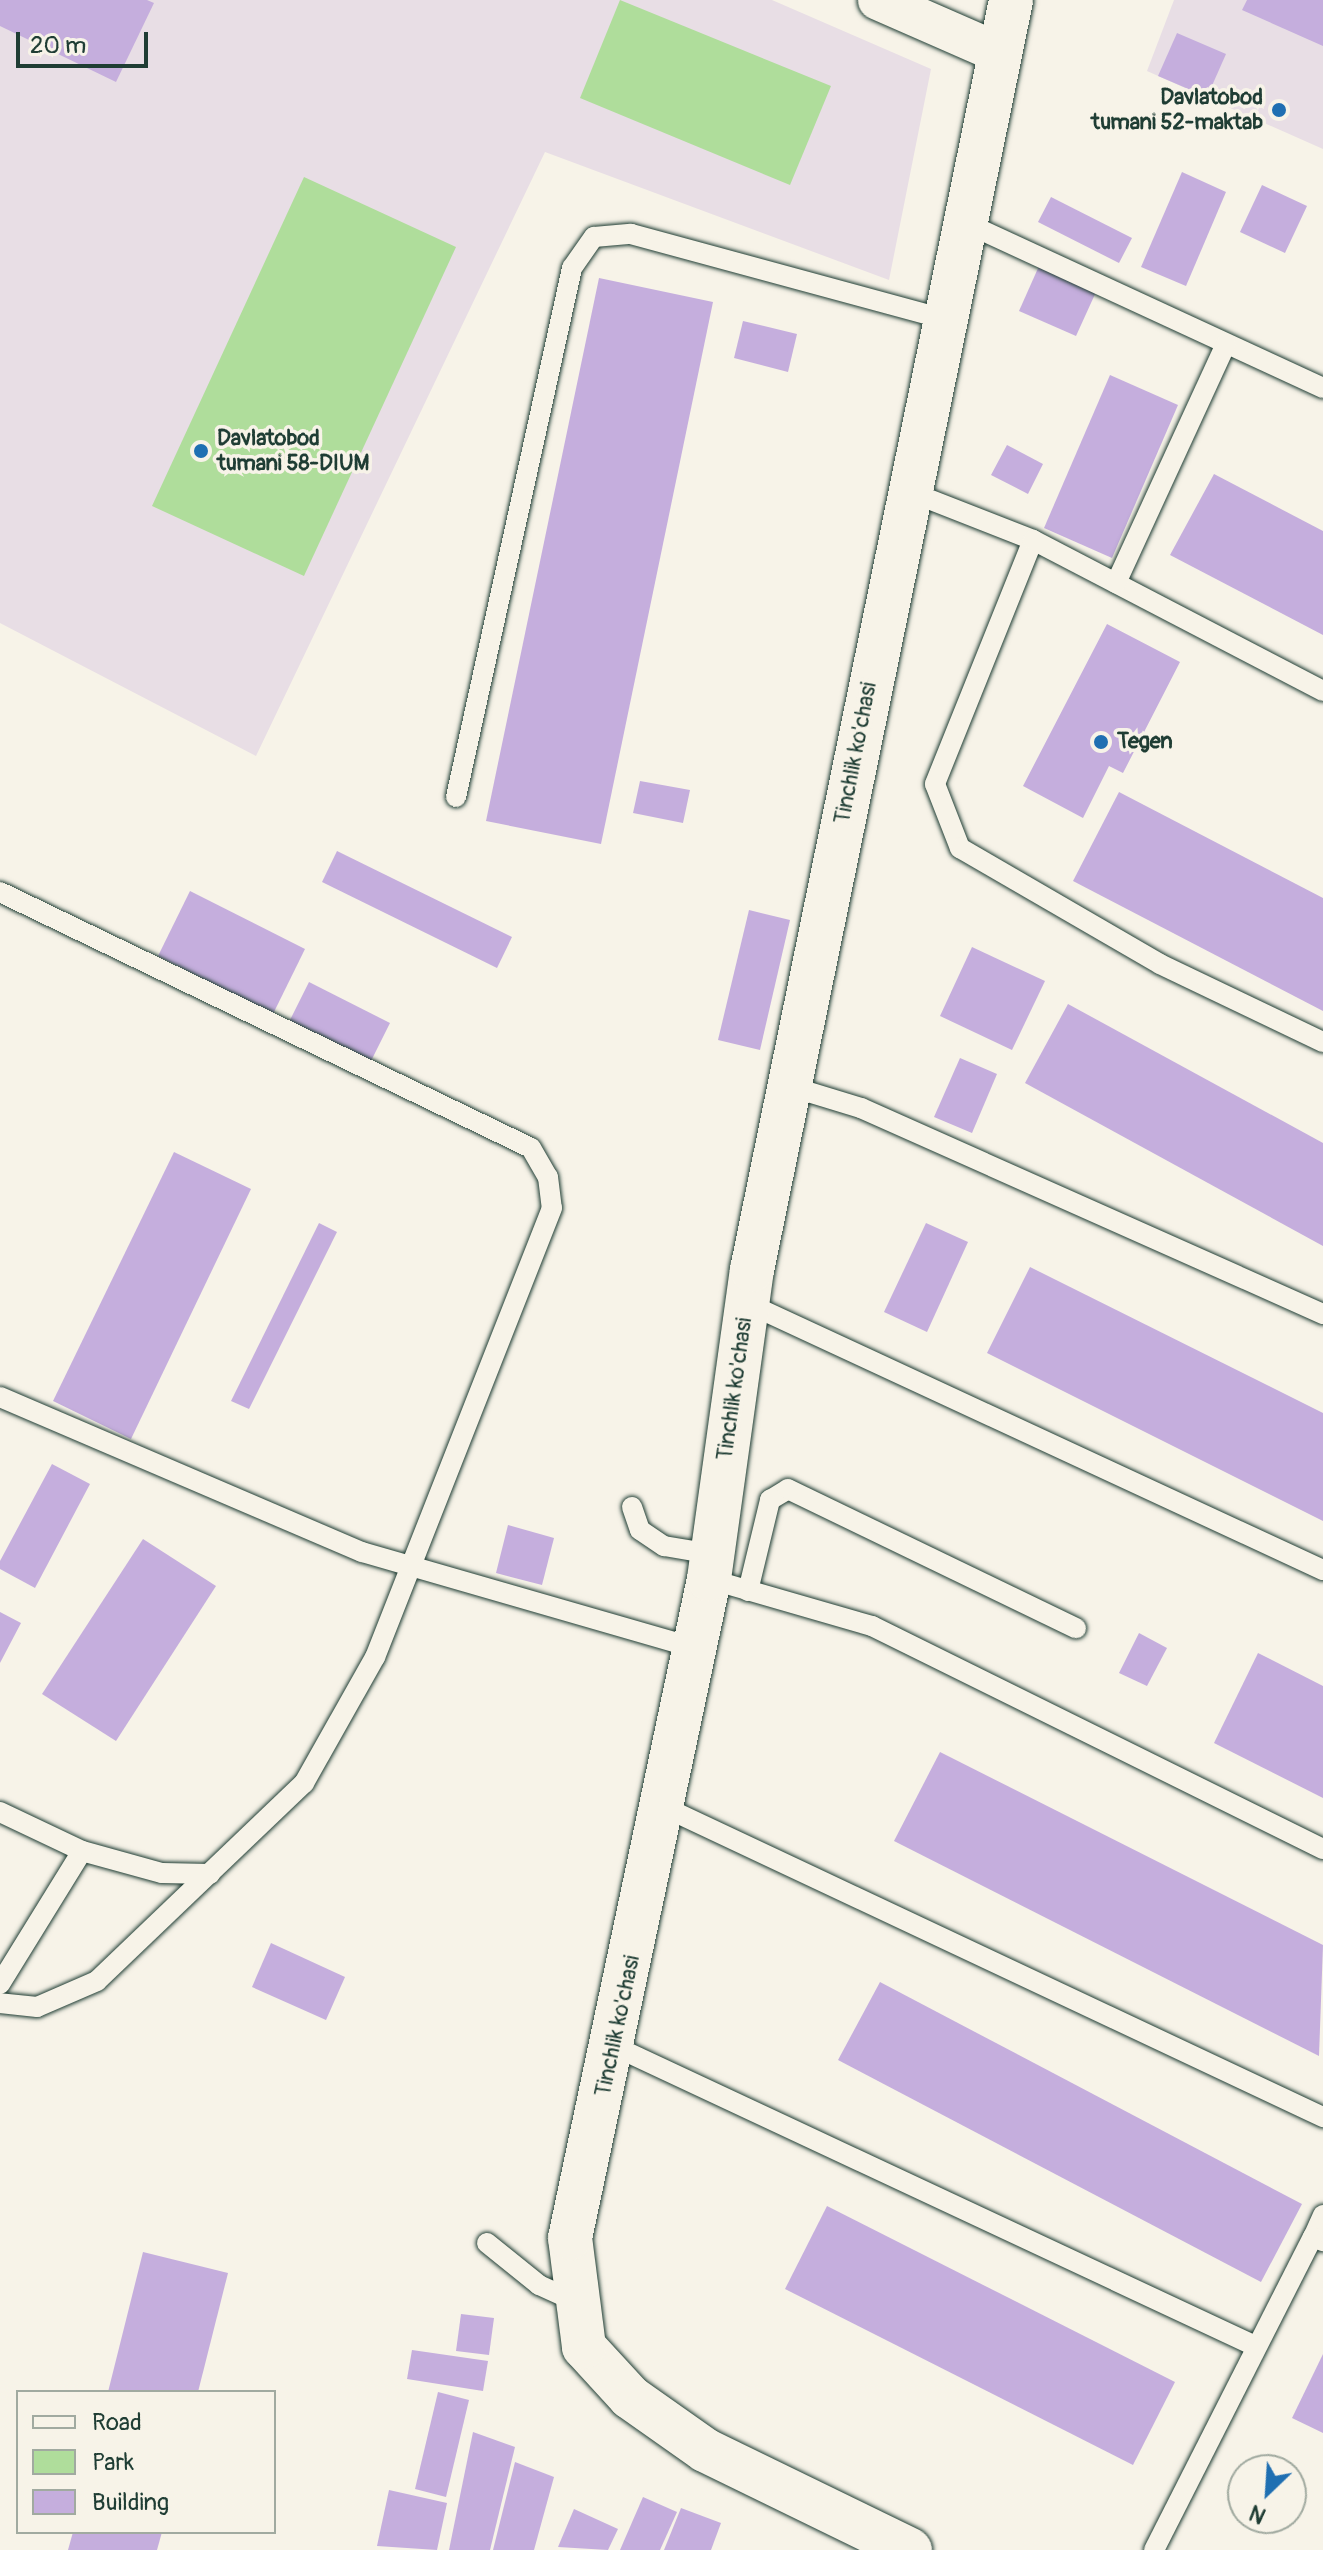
<!DOCTYPE html>
<style>
body{margin:0}
#map{position:relative;width:1323px;height:2550px;overflow:hidden;background:#f7f3e8;font-family:Pangolin,sans-serif}
div>[style]{position:absolute}
.built>*{inset:0;background:#e8dee5}
.green>*{inset:0;background:#afdd9b}
.building>*{inset:0;background:#c5aedd}
.roads{filter:drop-shadow(0 0 2px #1f3d34) drop-shadow(0 0 2px #1f3d34)}
.service>*{height:20px;margin:-10px;padding:0 10px;transform-origin:10px;border-radius:10px;background:#f7f3e8}
.minor>*{height:40px;margin:-20px;padding:0 20px;transform-origin:20px;border-radius:20px;background:#f7f3e8}
.tertiary>*{height:44px;margin:-22px;padding:0 22px;transform-origin:22px;border-radius:22px;background:#f7f3e8}
.dots>*{width:22px;height:22px;translate:-50% -50%;box-sizing:border-box;border:4px solid #f7f3e8;border-radius:50%}
span{translate:-50% -50%;white-space:nowrap;text-align:center;line-height:1.15;-webkit-text-stroke:7px #f7f3e8;paint-order:stroke}
.poi-label{font-size:22px;color:#1f3d34;font-weight:700}
.right{translate:-100% -50%;text-align:right}
.left{translate:0 -50%;text-align:left}
.street-label{font-size:22px;color:#1f3d34}
.legend{position:absolute;left:16px;top:2390px;width:260px;height:144px;box-sizing:border-box;background:#f7f3e8;border:2px solid #a1aaa0;margin:0;padding:10px 14px;list-style:none;font-size:24px;color:#1f3d34}
.legend li{display:flex;align-items:center;gap:16px;height:40px}
.legend b{width:40px;border:2px solid #a1aaa0}
.north{position:absolute;left:1227px;top:2454px;width:80px;height:80px;box-sizing:border-box;background:#f7f3e8;border:2px solid #a1aaa0;border-radius:50%;rotate:205deg;font-size:22px;font-weight:700;line-height:32px;text-align:center;color:#1f3d34}
.north::after{content:'';display:block;margin:auto;width:28px;height:36px;background:#1f6fb2;clip-path:polygon(50% 0,100% 100%,50% 72%,0 100%)}
.scale{position:absolute;left:16px;top:32px;width:132px;height:36px;box-sizing:border-box;border:4px solid #1f3d34;border-top:0;padding-left:10px;font-size:24px;line-height:28px;white-space:nowrap;color:#1f3d34;-webkit-text-stroke:6px #f7f3e8;paint-order:stroke}
</style>
<div id="map">
<div class="built">
<i style="clip-path:polygon(0 0,772px 0,931px 69px,889px 280px,545px 152px,256px 756px,0 623px)"></i>
<i style="clip-path:polygon(1174px 0,1323px 0,1323px 149px,1147px 71px)"></i>
</div>
<div class="green">
<i style="clip-path:polygon(620px 0,831px 86px,790px 185px,580px 98px)"></i>
<i style="clip-path:polygon(304px 177px,456px 247px,304px 576px,152px 506px)"></i>
</div>
<div class="building">
<i style="clip-path:polygon(0 0,147px 0,154px 3px,116px 82px,0 26px)"></i>
<i style="clip-path:polygon(1247px 0,1323px 0,1323px 46px,1242px 10px)"></i>
<i style="clip-path:polygon(1177px 33px,1226px 54px,1207px 97px,1158px 76px)"></i>
<i style="clip-path:polygon(1182px 172px,1226px 192px,1186px 286px,1141px 267px)"></i>
<i style="clip-path:polygon(1262px 185px,1307px 206px,1285px 253px,1240px 232px)"></i>
<i style="clip-path:polygon(1051px 197px,1132px 238px,1119px 263px,1038px 222px)"></i>
<i style="clip-path:polygon(1039px 266px,1096px 292px,1076px 336px,1019px 311px)"></i>
<i style="clip-path:polygon(599px 278px,713px 302px,601px 844px,486px 821px)"></i>
<i style="clip-path:polygon(743px 321px,797px 334px,788px 372px,734px 358px)"></i>
<i style="clip-path:polygon(1110px 375px,1178px 405px,1112px 558px,1044px 528px)"></i>
<i style="clip-path:polygon(1007px 445px,1043px 464px,1028px 494px,991px 475px)"></i>
<i style="clip-path:polygon(1214px 474px,1323px 531px,1323px 635px,1170px 555px)"></i>
<i style="clip-path:polygon(1107px 624px,1180px 662px,1123px 773px,1109px 766px,1083px 818px,1023px 786px)"></i>
<i style="clip-path:polygon(640px 781px,690px 790px,683px 823px,633px 813px)"></i>
<i style="clip-path:polygon(1119px 792px,1323px 898px,1323px 1011px,1073px 881px)"></i>
<i style="clip-path:polygon(337px 851px,512px 937px,497px 968px,322px 882px)"></i>
<i style="clip-path:polygon(190px 891px,305px 949px,273px 1014px,158px 956px)"></i>
<i style="clip-path:polygon(749px 910px,790px 920px,760px 1050px,718px 1040px)"></i>
<i style="clip-path:polygon(972px 947px,1045px 981px,1012px 1050px,940px 1016px)"></i>
<i style="clip-path:polygon(309px 982px,390px 1023px,368px 1067px,287px 1026px)"></i>
<i style="clip-path:polygon(1068px 1004px,1323px 1143px,1323px 1246px,1025px 1083px)"></i>
<i style="clip-path:polygon(960px 1058px,997px 1074px,972px 1133px,934px 1117px)"></i>
<i style="clip-path:polygon(174px 1152px,251px 1189px,131px 1439px,53px 1401px)"></i>
<i style="clip-path:polygon(319px 1223px,337px 1232px,249px 1409px,231px 1401px)"></i>
<i style="clip-path:polygon(926px 1223px,968px 1242px,927px 1332px,884px 1312px)"></i>
<i style="clip-path:polygon(1030px 1267px,1323px 1413px,1323px 1521px,987px 1353px)"></i>
<i style="clip-path:polygon(52px 1464px,90px 1484px,35px 1588px,0 1569px,0 1561px)"></i>
<i style="clip-path:polygon(508px 1525px,554px 1538px,542px 1585px,496px 1573px)"></i>
<i style="clip-path:polygon(143px 1539px,216px 1586px,116px 1741px,42px 1694px)"></i>
<i style="clip-path:polygon(0 1612px,21px 1623px,0 1663px)"></i>
<i style="clip-path:polygon(1139px 1633px,1167px 1648px,1147px 1686px,1119px 1673px)"></i>
<i style="clip-path:polygon(1258px 1653px,1323px 1686px,1323px 1798px,1214px 1743px)"></i>
<i style="clip-path:polygon(940px 1752px,1323px 1945px,1319px 2056px,894px 1841px)"></i>
<i style="clip-path:polygon(271px 1943px,345px 1977px,326px 2020px,252px 1987px)"></i>
<i style="clip-path:polygon(880px 1982px,1302px 2204px,1261px 2282px,838px 2060px)"></i>
<i style="clip-path:polygon(827px 2206px,1175px 2382px,1133px 2465px,785px 2289px)"></i>
<i style="clip-path:polygon(143px 2252px,228px 2273px,198px 2392px,108px 2392px)"></i>
<i style="clip-path:polygon(461px 2314px,494px 2318px,489px 2355px,456px 2351px)"></i>
<i style="clip-path:polygon(412px 2350px,488px 2361px,483px 2391px,407px 2379px)"></i>
<i style="clip-path:polygon(1323px 2354px,1323px 2433px,1292px 2418px)"></i>
<i style="clip-path:polygon(438px 2392px,469px 2400px,446px 2497px,415px 2489px)"></i>
<i style="clip-path:polygon(473px 2432px,515px 2447px,490px 2550px,449px 2550px)"></i>
<i style="clip-path:polygon(515px 2462px,554px 2477px,534px 2550px,493px 2550px)"></i>
<i style="clip-path:polygon(389px 2490px,447px 2503px,437px 2550px,377px 2546px)"></i>
<i style="clip-path:polygon(643px 2497px,677px 2512px,660px 2550px,620px 2550px)"></i>
<i style="clip-path:polygon(681px 2508px,721px 2523px,711px 2550px,664px 2550px)"></i>
<i style="clip-path:polygon(574px 2509px,618px 2529px,608px 2550px,558px 2547px)"></i>
<i style="clip-path:polygon(73px 2532px,162px 2532px,157px 2550px,68px 2550px)"></i>
</div>
<div class="roads">
<div class="service">
<i style="left:964px;top:222px;width:396px;rotate:24.8deg"></i>
<i style="left:908px;top:491px;width:134px;rotate:21.4deg"></i>
<i style="left:1033px;top:540px;width:263px;rotate:111.9deg"></i>
<i style="left:935px;top:784px;width:69px;rotate:68.7deg"></i>
<i style="left:960px;top:848px;width:231px;rotate:30.1deg"></i>
<i style="left:1160px;top:964px;width:181px;rotate:25.6deg"></i>
<i style="left:1033px;top:540px;width:327px;rotate:27.5deg"></i>
<i style="left:1116px;top:583px;width:263px;rotate:-65.3deg"></i>
<i style="left:456px;top:797px;width:542px;rotate:-77.63deg"></i>
<i style="left:572px;top:268px;width:38px;rotate:-55deg"></i>
<i style="left:594px;top:237px;width:37px;rotate:-5deg"></i>
<i style="left:631px;top:234px;width:323px;rotate:15.2deg"></i>
<i style="left:0;top:892px;width:589px;rotate:25.74deg"></i>
<i style="left:531px;top:1148px;width:34px;rotate:60deg"></i>
<i style="left:548px;top:1177px;width:31px;rotate:83deg"></i>
<i style="left:552px;top:1208px;width:483px;rotate:111.5deg"></i>
<i style="left:375px;top:1657px;width:145px;rotate:119.4deg"></i>
<i style="left:304px;top:1783px;width:286px;rotate:136.3deg"></i>
<i style="left:97px;top:1981px;width:65px;rotate:156.6deg"></i>
<i style="left:37px;top:2007px;width:37px;rotate:-174deg"></i>
<i style="left:789px;top:1086px;width:75px;rotate:17deg"></i>
<i style="left:861px;top:1108px;width:506px;rotate:24.03deg"></i>
<i style="left:747px;top:1303px;width:635px;rotate:24.87deg"></i>
<i style="left:0;top:1397px;width:394px;rotate:23.2deg"></i>
<i style="left:362px;top:1552px;width:346px;rotate:16.1deg"></i>
<i style="left:632px;top:1507px;width:24px;rotate:71deg"></i>
<i style="left:640px;top:1530px;width:29px;rotate:34deg"></i>
<i style="left:664px;top:1546px;width:49px;rotate:9.5deg"></i>
<i style="left:709px;top:1579px;width:170px;rotate:16.1deg"></i>
<i style="left:872px;top:1626px;width:503px;rotate:26.31deg"></i>
<i style="left:748px;top:1591px;width:94px;rotate:-76.4deg"></i>
<i style="left:770px;top:1500px;width:21px;rotate:-31deg"></i>
<i style="left:788px;top:1489px;width:320px;rotate:25.8deg"></i>
<i style="left:662px;top:1806px;width:731px;rotate:25.2deg"></i>
<i style="left:0;top:1812px;width:91px;rotate:25.4deg"></i>
<i style="left:82px;top:1851px;width:83px;rotate:15.4deg"></i>
<i style="left:162px;top:1873px;width:48px;rotate:1.2deg"></i>
<i style="left:0;top:1984px;width:156px;rotate:-58.3deg"></i>
<i style="left:616px;top:2047px;width:703px;rotate:25.07deg"></i>
<i style="left:1323px;top:2215px;width:24px;rotate:114deg"></i>
<i style="left:1313px;top:2237px;width:11px;rotate:22deg"></i>
<i style="left:487px;top:2243px;width:67px;rotate:38.9deg"></i>
<i style="left:539px;top:2285px;width:44px;rotate:24.2deg"></i>
<i style="left:1154px;top:2550px;width:351px;rotate:-63.1deg"></i>
</div>
<div class="minor">
<i style="left:878px;top:0;width:130px;rotate:23.6deg"></i>
</div>
<div class="tertiary">
<i style="left:910px;top:2550px;width:228px;rotate:-154deg"></i>
<i style="left:705px;top:2450px;width:92px;rotate:-144.8deg"></i>
<i style="left:630px;top:2397px;width:68px;rotate:-132.6deg"></i>
<i style="left:584px;top:2347px;width:110px;rotate:-97.3deg"></i>
<i style="left:570px;top:2238px;width:673px;rotate:-78.09deg"></i>
<i style="left:709px;top:1579px;width:312px;rotate:-82.1deg"></i>
<i style="left:752px;top:1270px;width:1296px;rotate:-78.47deg"></i>
</div>
</div>
<div class="dots">
<i style="left:1279px;top:110px;background:#1f6fb2"></i>
<i style="left:201px;top:451px;background:#1f6fb2"></i>
<i style="left:1101px;top:742px;background:#1f6fb2"></i>
</div>
<div class="poi-label">
<span class="right" style="left:1263px;top:110px">Davlatobod<br>tumani 52-maktab</span>
<span class="left" style="left:217px;top:451px">Davlatobod<br>tumani 58-DIUM</span>
<span class="left" style="left:1117px;top:742px">Tegen</span>
</div>
<div class="street-label">
<span style="left:856px;top:753px;rotate:-79deg">Tinchlik ko'chasi</span>
<span style="left:735px;top:1389px;rotate:-82deg">Tinchlik ko'chasi</span>
<span style="left:618px;top:2026px;rotate:-78deg">Tinchlik ko'chasi</span>
</div>
<ul class="legend">
<li><b style="height:10px;background:#f7f3e8"></b>Road</li>
<li><b style="height:22px;background:#afdd9b"></b>Park</li>
<li><b style="height:22px;background:#c5aedd"></b>Building</li>
</ul>
<div class="north">N</div>
<div class="scale">20 m</div>
</div>
